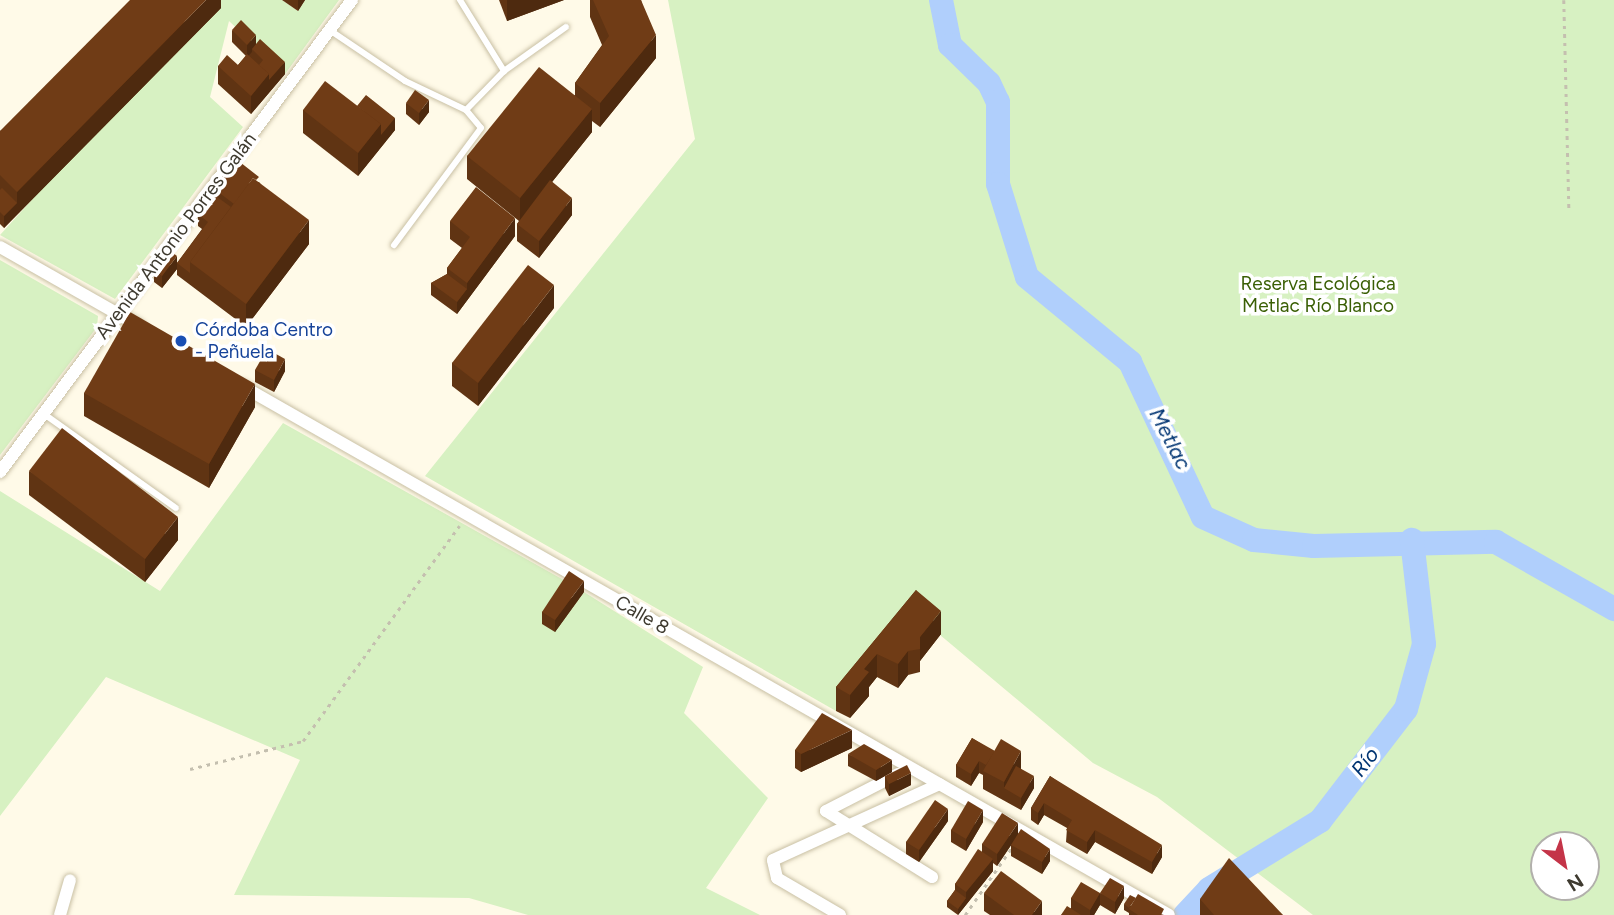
<!DOCTYPE html>
<meta charset="utf-8">
<style>
body{margin:0}
#map{position:relative;width:1614px;height:915px;overflow:hidden;background:#fffae8;font-family:Figtree,sans-serif}
div>[style]{position:absolute}
.green>*{inset:0;background:#d7f1c2}
.river>*{height:24px;margin:-12px;padding:0 12px;transform-origin:12px;border-radius:12px;background:#b0cffc}
.path>*{height:2.5px;margin-top:-1.25px;transform-origin:0;background:repeating-linear-gradient(90deg,#c4bfaf 0 3.5px,transparent 0 8.5px)}
.roads{filter:drop-shadow(0 0 2px #c9c0a4) drop-shadow(0 0 2px #c9c0a4)}
.service>*{height:6px;margin:-3px;padding:0 3px;transform-origin:3px;border-radius:3px;background:#fff}
.minor>*{height:12px;margin:-6px;padding:0 6px;transform-origin:6px;border-radius:6px;background:#fff}
.wall>*{inset:0;background:#603413}
.shaded-wall>*{inset:0;background:#4e2a0f}
.building>*{inset:0;background:#703c16}
.dots>*{width:19px;height:19px;translate:-50% -50%;box-sizing:border-box;border:4px solid #fff;border-radius:50%}
span{translate:-50% -50%;white-space:nowrap;text-align:center;line-height:1.15;-webkit-text-stroke:7px #fff;paint-order:stroke}
.street-label{font-size:19px;color:#3e3a2f}
.park-label{font-size:19px;color:#3a5f05}
.transit-label{font-size:19px;color:#164399}
.left{translate:0 -50%;text-align:left}
.water-label{font-size:21px;color:#003472;font-style:italic}
.north{position:absolute;left:1530px;top:831px;width:70px;height:70px;box-sizing:border-box;background:#fff;border:2px solid #b2b0ac;border-radius:50%;rotate:148deg;font-size:19px;font-weight:700;line-height:28px;text-align:center;color:#3e3a2f}
.north::after{content:'';display:block;margin:auto;width:24px;height:32px;background:#c43448;clip-path:polygon(50% 0,100% 100%,50% 72%,0 100%)}
</style>
<div id="map">
<div class="green">
<i style="clip-path:polygon(213px 0,282px 0,298px 11px,305px 0,339px 0,285px 74px,229px 21px,210px 97px,243px 127px,115px 299px,0 235px)"></i>
<i style="clip-path:polygon(evenodd,668px 0,1614px 0,1614px 915px,1313px 915px,1157px 797px,1093px 763px,915px 614px,836px 711px,425px 476px,695px 139px,668px 0,1544px 845px,1586px 845px,1586px 887px,1544px 887px,1544px 845px)"></i>
<i style="clip-path:polygon(0 260px,98px 316px,97px 327px,0 455px)"></i>
<i style="clip-path:polygon(283px 423px,569px 583px,543px 624px,555px 631px,584px 592px,703px 667px,684px 713px,768px 798px,706px 888px,760px 915px,528px 915px,469px 898px,234px 895px,300px 760px,106px 677px,0 816px,0 491px,160px 591px)"></i>
</div>
<div class="river">
<i style="left:941px;top:0;width:46px;rotate:78.7deg"></i>
<i style="left:950px;top:45px;width:54px;rotate:44.3deg"></i>
<i style="left:989px;top:83px;width:21px;rotate:65deg"></i>
<i style="left:998px;top:102px;width:82px;rotate:90deg"></i>
<i style="left:998px;top:184px;width:97px;rotate:72.7deg"></i>
<i style="left:1027px;top:277px;width:134px;rotate:39.5deg"></i>
<i style="left:1130px;top:362px;width:171px;rotate:64.8deg"></i>
<i style="left:1203px;top:517px;width:56px;rotate:24.3deg"></i>
<i style="left:1254px;top:540px;width:60px;rotate:5.7deg"></i>
<i style="left:1314px;top:546px;width:182px;rotate:-1.3deg"></i>
<i style="left:1496px;top:542px;width:136px;rotate:29.6deg"></i>
<i style="left:1185px;top:915px;width:35px;rotate:-47deg"></i>
<i style="left:1209px;top:889px;width:130px;rotate:-31.5deg"></i>
<i style="left:1320px;top:821px;width:141px;rotate:-52.5deg"></i>
<i style="left:1406px;top:709px;width:67px;rotate:-74.5deg"></i>
<i style="left:1424px;top:644px;width:105px;rotate:-96.6deg"></i>
</div>
<div class="path">
<i style="left:1564px;top:0;width:212px;rotate:88.6deg"></i>
<i style="left:190px;top:769px;width:116px;rotate:-13.9deg"></i>
<i style="left:303px;top:741px;width:266px;rotate:-54deg"></i>
<i style="left:965px;top:915px;width:84px;rotate:-55.2deg"></i>
</div>
<div class="roads">
<div class="service">
<i style="left:460px;top:0;width:84px;rotate:58.2deg"></i>
<i style="left:331px;top:31px;width:89px;rotate:34deg"></i>
<i style="left:405px;top:81px;width:68px;rotate:25.4deg"></i>
<i style="left:466px;top:110px;width:23px;rotate:50deg"></i>
<i style="left:481px;top:128px;width:146px;rotate:126.6deg"></i>
<i style="left:466px;top:110px;width:54px;rotate:-45.7deg"></i>
<i style="left:504px;top:71px;width:76px;rotate:-35.4deg"></i>
<i style="left:44px;top:414px;width:162px;rotate:35.5deg"></i>
</div>
<div class="minor">
<i style="left:0;top:247px;width:160px;rotate:29.6deg"></i>
<i style="left:242px;top:386px;width:1067px;rotate:29.71deg"></i>
<i style="left:0;top:472px;width:589px;rotate:-53.29deg"></i>
<i style="left:898px;top:774px;width:81px;rotate:152.8deg"></i>
<i style="left:826px;top:811px;width:125px;rotate:31.9deg"></i>
<i style="left:60px;top:915px;width:36px;rotate:-74deg"></i>
<i style="left:840px;top:915px;width:73px;rotate:-149.6deg"></i>
<i style="left:777px;top:878px;width:18px;rotate:-103deg"></i>
<i style="left:773px;top:860px;width:183px;rotate:-24.5deg"></i>
</div>
</div>
<div class="wall">
<i style="clip-path:polygon(221px 0,221px 8px,4px 228px,0 224px,0 131px)"></i>
<i style="clip-path:polygon(282px 0,305px 0,298px 11px)"></i>
<i style="clip-path:polygon(499px 0,564px 0,507px 21px)"></i>
<i style="clip-path:polygon(590px 0,641px 0,656px 58px,600px 127px,592px 121px,592px 132px,552px 182px,572px 215px,539px 258px,517px 241px,517px 224px,519px 221px,467px 179px,467px 156px,575px 95px,575px 83px,602px 45px,590px 17px)"></i>
<i style="clip-path:polygon(232px 30px,256px 44px,285px 74px,251px 114px,218px 84px,218px 66px,238px 65px,246px 56px,232px 42px)"></i>
<i style="clip-path:polygon(406px 103px,429px 112px,419px 125px,406px 114px)"></i>
<i style="clip-path:polygon(357px 106px,395px 130px,358px 176px,303px 133px,303px 110px)"></i>
<i style="clip-path:polygon(259px 182px,309px 244px,246px 327px,177px 275px,177px 269px,162px 288px,154px 282px,154px 270px,177px 263px,202px 229px,198px 226px,198px 214px,213px 194px,213px 188px)"></i>
<i style="clip-path:polygon(450px 221px,515px 236px,457px 314px,431px 295px,431px 283px,447px 274px,447px 268px,462px 248px,450px 239px)"></i>
<i style="clip-path:polygon(554px 308px,478px 406px,452px 386px,452px 363px)"></i>
<i style="clip-path:polygon(255px 370px,285px 371px,274px 392px,255px 382px)"></i>
<i style="clip-path:polygon(84px 393px,255px 407px,209px 488px,84px 416px)"></i>
<i style="clip-path:polygon(29px 471px,178px 540px,145px 582px,29px 495px)"></i>
<i style="clip-path:polygon(916px 590px,941px 634px,920px 661px,920px 672px,908px 675px,898px 688px,877px 677px,869px 687px,869px 696px,850px 718px,836px 711px,836px 687px)"></i>
<i style="clip-path:polygon(584px 592px,555px 632px,542px 624px,542px 612px)"></i>
<i style="clip-path:polygon(972px 738px,1021px 769px,1034px 788px,1021px 810px,983px 789px,983px 775px,979px 773px,971px 786px,956px 777px,956px 765px)"></i>
<i style="clip-path:polygon(852px 748px,801px 772px,795px 768px,795px 750px)"></i>
<i style="clip-path:polygon(848px 754px,892px 772px,876px 781px,848px 766px)"></i>
<i style="clip-path:polygon(885px 776px,911px 785px,889px 796px,885px 788px)"></i>
<i style="clip-path:polygon(1050px 776px,1162px 857px,1152px 874px,1095px 842px,1087px 854px,1066px 842px,1067px 828px,1044px 815px,1038px 825px,1031px 820px,1031px 808px)"></i>
<i style="clip-path:polygon(948px 821px,919px 862px,906px 854px,906px 842px)"></i>
<i style="clip-path:polygon(983px 822px,966px 851px,951px 842px,951px 830px)"></i>
<i style="clip-path:polygon(1018px 833px,1050px 861px,1042px 874px,1011px 856px,1011px 845px,997px 866px,993px 863px,993px 871px,958px 915px,947px 907px,947px 901px,955px 890px,955px 884px,982px 852px,982px 844px)"></i>
<i style="clip-path:polygon(984px 893px,1042px 915px,990px 915px,984px 911px)"></i>
<i style="clip-path:polygon(1100px 893px,1124px 898px,1115px 914px,1100px 905px,1094px 915px,1061px 915px,1071px 908px,1071px 898px)"></i>
<i style="clip-path:polygon(1200px 899px,1283px 915px,1200px 915px)"></i>
<i style="clip-path:polygon(1124px 904px,1164px 915px,1129px 915px,1129px 913px,1124px 910px)"></i>
</div>
<div class="shaded-wall">
<i style="clip-path:polygon(206px 0,221px 0,221px 8px,4px 228px,4px 216px,17px 203px,17px 192px)"></i>
<i style="clip-path:polygon(298px 0,305px 0,298px 11px)"></i>
<i style="clip-path:polygon(507px 0,564px 0,507px 21px)"></i>
<i style="clip-path:polygon(256px 35px,256px 47px,252px 49px,252px 52px,247px 57px,247px 45px)"></i>
<i style="clip-path:polygon(656px 35px,656px 58px,600px 127px,600px 103px)"></i>
<i style="clip-path:polygon(285px 62px,285px 74px,251px 114px,251px 96px,269px 74px)"></i>
<i style="clip-path:polygon(429px 100px,429px 112px,419px 125px,419px 113px)"></i>
<i style="clip-path:polygon(592px 109px,592px 132px,520px 222px,520px 198px)"></i>
<i style="clip-path:polygon(395px 118px,395px 130px,358px 176px,358px 153px,381px 124px)"></i>
<i style="clip-path:polygon(572px 198px,572px 215px,539px 258px,539px 241px)"></i>
<i style="clip-path:polygon(515px 218px,515px 236px,457px 314px,457px 302px,467px 289px,467px 283px)"></i>
<i style="clip-path:polygon(309px 220px,309px 244px,246px 327px,246px 304px)"></i>
<i style="clip-path:polygon(177px 256px,177px 269px,162px 288px,162px 276px)"></i>
<i style="clip-path:polygon(554px 285px,554px 308px,478px 406px,478px 383px)"></i>
<i style="clip-path:polygon(285px 359px,285px 371px,274px 392px,274px 380px)"></i>
<i style="clip-path:polygon(255px 384px,255px 407px,209px 488px,209px 464px)"></i>
<i style="clip-path:polygon(178px 517px,178px 540px,145px 582px,145px 559px)"></i>
<i style="clip-path:polygon(584px 581px,584px 592px,555px 632px,555px 620px)"></i>
<i style="clip-path:polygon(941px 611px,941px 634px,920px 661px,920px 672px,920px 637px)"></i>
<i style="clip-path:polygon(908px 651px,908px 675px,898px 688px,898px 664px)"></i>
<i style="clip-path:polygon(877px 654px,877px 677px,869px 687px,869px 696px,850px 718px,850px 695px,864px 669px)"></i>
<i style="clip-path:polygon(852px 730px,852px 748px,801px 772px,801px 754px)"></i>
<i style="clip-path:polygon(1021px 751px,1021px 769px,1004px 788px,1004px 782px)"></i>
<i style="clip-path:polygon(892px 760px,892px 772px,876px 781px,876px 770px)"></i>
<i style="clip-path:polygon(979px 761px,979px 773px,971px 786px,971px 774px)"></i>
<i style="clip-path:polygon(911px 773px,911px 785px,889px 796px,889px 784px)"></i>
<i style="clip-path:polygon(1034px 776px,1034px 788px,1021px 810px,1021px 798px)"></i>
<i style="clip-path:polygon(1044px 803px,1044px 815px,1038px 825px,1038px 813px)"></i>
<i style="clip-path:polygon(948px 809px,948px 821px,919px 862px,919px 850px)"></i>
<i style="clip-path:polygon(983px 810px,983px 822px,966px 851px,966px 839px)"></i>
<i style="clip-path:polygon(1018px 823px,1018px 835px,997px 866px,997px 854px)"></i>
<i style="clip-path:polygon(1095px 830px,1095px 842px,1087px 854px,1087px 842px)"></i>
<i style="clip-path:polygon(1162px 845px,1162px 857px,1152px 874px,1152px 862px)"></i>
<i style="clip-path:polygon(1050px 849px,1050px 861px,1042px 874px,1042px 862px)"></i>
<i style="clip-path:polygon(993px 859px,993px 871px,958px 915px,958px 909px,966px 898px,966px 892px)"></i>
<i style="clip-path:polygon(1124px 886px,1124px 898px,1115px 914px,1115px 902px)"></i>
<i style="clip-path:polygon(1100px 893px,1100px 905px,1094px 915px,1090px 915px,1090px 910px)"></i>
<i style="clip-path:polygon(1042px 901px,1042px 915px,1032px 915px)"></i>
</div>
<div class="building">
<i style="clip-path:polygon(130px 0,206px 0,17px 192px,0 175px,0 131px)"></i>
<i style="clip-path:polygon(593px 0,641px 0,656px 35px,600px 103px,575px 83px,609px 36px)"></i>
<i style="clip-path:polygon(241px 20px,256px 35px,247px 45px,232px 30px)"></i>
<i style="clip-path:polygon(260px 39px,285px 62px,269px 80px,269px 74px,259px 65px,263px 60px,252px 49px)"></i>
<i style="clip-path:polygon(247px 54px,269px 74px,251px 96px,218px 66px,227px 55px,238px 65px)"></i>
<i style="clip-path:polygon(539px 67px,592px 109px,520px 198px,467px 156px)"></i>
<i style="clip-path:polygon(325px 81px,381px 124px,358px 153px,303px 110px)"></i>
<i style="clip-path:polygon(415px 90px,429px 100px,419px 113px,406px 103px)"></i>
<i style="clip-path:polygon(366px 95px,395px 118px,381px 135px,381px 124px,357px 106px)"></i>
<i style="clip-path:polygon(236px 159px,259px 177px,256px 180px,253px 178px,234px 204px,213px 188px)"></i>
<i style="clip-path:polygon(253px 178px,309px 220px,246px 304px,190px 262px)"></i>
<i style="clip-path:polygon(550px 180px,572px 198px,539px 241px,517px 224px)"></i>
<i style="clip-path:polygon(476px 187px,515px 218px,467px 283px,447px 268px,470px 237px,450px 221px)"></i>
<i style="clip-path:polygon(2px 188px,17px 203px,4px 216px,0 212px,0 190px)"></i>
<i style="clip-path:polygon(213px 194px,231px 207px,190px 262px,190px 273px,177px 263px,208px 222px,198px 214px)"></i>
<i style="clip-path:polygon(169px 250px,177px 256px,162px 276px,154px 270px)"></i>
<i style="clip-path:polygon(528px 265px,554px 285px,478px 383px,452px 363px)"></i>
<i style="clip-path:polygon(447px 274px,467px 289px,457px 302px,431px 283px)"></i>
<i style="clip-path:polygon(130px 312px,255px 384px,209px 464px,84px 393px)"></i>
<i style="clip-path:polygon(267px 349px,285px 359px,274px 380px,255px 370px)"></i>
<i style="clip-path:polygon(62px 428px,178px 517px,145px 559px,29px 471px)"></i>
<i style="clip-path:polygon(569px 571px,584px 581px,555px 620px,542px 612px)"></i>
<i style="clip-path:polygon(916px 590px,941px 611px,920px 637px,920px 649px,908px 651px,898px 664px,877px 654px,864px 669px,869px 672px,850px 695px,836px 687px)"></i>
<i style="clip-path:polygon(822px 713px,852px 730px,801px 754px,795px 750px)"></i>
<i style="clip-path:polygon(972px 738px,995px 751px,986px 765px,979px 761px,971px 774px,956px 765px)"></i>
<i style="clip-path:polygon(1001px 739px,1021px 751px,1004px 782px,983px 771px)"></i>
<i style="clip-path:polygon(864px 744px,892px 760px,876px 770px,848px 754px)"></i>
<i style="clip-path:polygon(907px 765px,911px 773px,889px 784px,885px 776px)"></i>
<i style="clip-path:polygon(1016px 766px,1034px 776px,1021px 798px,1004px 788px)"></i>
<i style="clip-path:polygon(1050px 776px,1162px 845px,1152px 862px,1095px 830px,1087px 842px,1066px 830px,1072px 820px,1044px 803px,1038px 813px,1031px 808px)"></i>
<i style="clip-path:polygon(935px 800px,948px 809px,919px 850px,906px 842px)"></i>
<i style="clip-path:polygon(968px 801px,983px 810px,966px 839px,951px 830px)"></i>
<i style="clip-path:polygon(1002px 813px,1018px 823px,997px 854px,982px 844px)"></i>
<i style="clip-path:polygon(1021px 829px,1050px 849px,1042px 862px,1011px 845px)"></i>
<i style="clip-path:polygon(978px 849px,993px 859px,966px 892px,955px 884px)"></i>
<i style="clip-path:polygon(1229px 858px,1283px 915px,1214px 915px,1200px 899px)"></i>
<i style="clip-path:polygon(1001px 871px,1042px 901px,1032px 915px,1014px 915px,984px 893px)"></i>
<i style="clip-path:polygon(1110px 878px,1124px 886px,1115px 902px,1100px 893px,1090px 910px,1071px 898px,1081px 882px,1100px 893px)"></i>
<i style="clip-path:polygon(955px 890px,966px 898px,958px 909px,947px 901px)"></i>
<i style="clip-path:polygon(1138px 894px,1164px 909px,1161px 915px,1138px 915px,1129px 909px)"></i>
<i style="clip-path:polygon(1130px 895px,1136px 898px,1129px 908px,1124px 904px)"></i>
<i style="clip-path:polygon(1067px 906px,1081px 915px,1061px 915px)"></i>
</div>
<div class="dots">
<i style="left:181px;top:341px;background:#1a4fb4"></i>
</div>
<div class="street-label">
<span style="left:176px;top:236px;rotate:-53deg">Avenida Antonio Porres Galán</span>
<span style="left:642px;top:615px;rotate:30deg">Calle 8</span>
</div>
<div class="park-label">
<span style="left:1318px;top:295px">Reserva Ecológica<br>Metlac Río Blanco</span>
</div>
<div class="transit-label">
<span class="left" style="left:195px;top:341px">Córdoba Centro<br>- Peñuela</span>
</div>
<div class="water-label">
<span style="left:1170px;top:439px;rotate:63deg">Metlac</span>
<span style="left:1365px;top:762px;rotate:-52deg">Río</span>
</div>
<div class="north">N</div>
</div>
